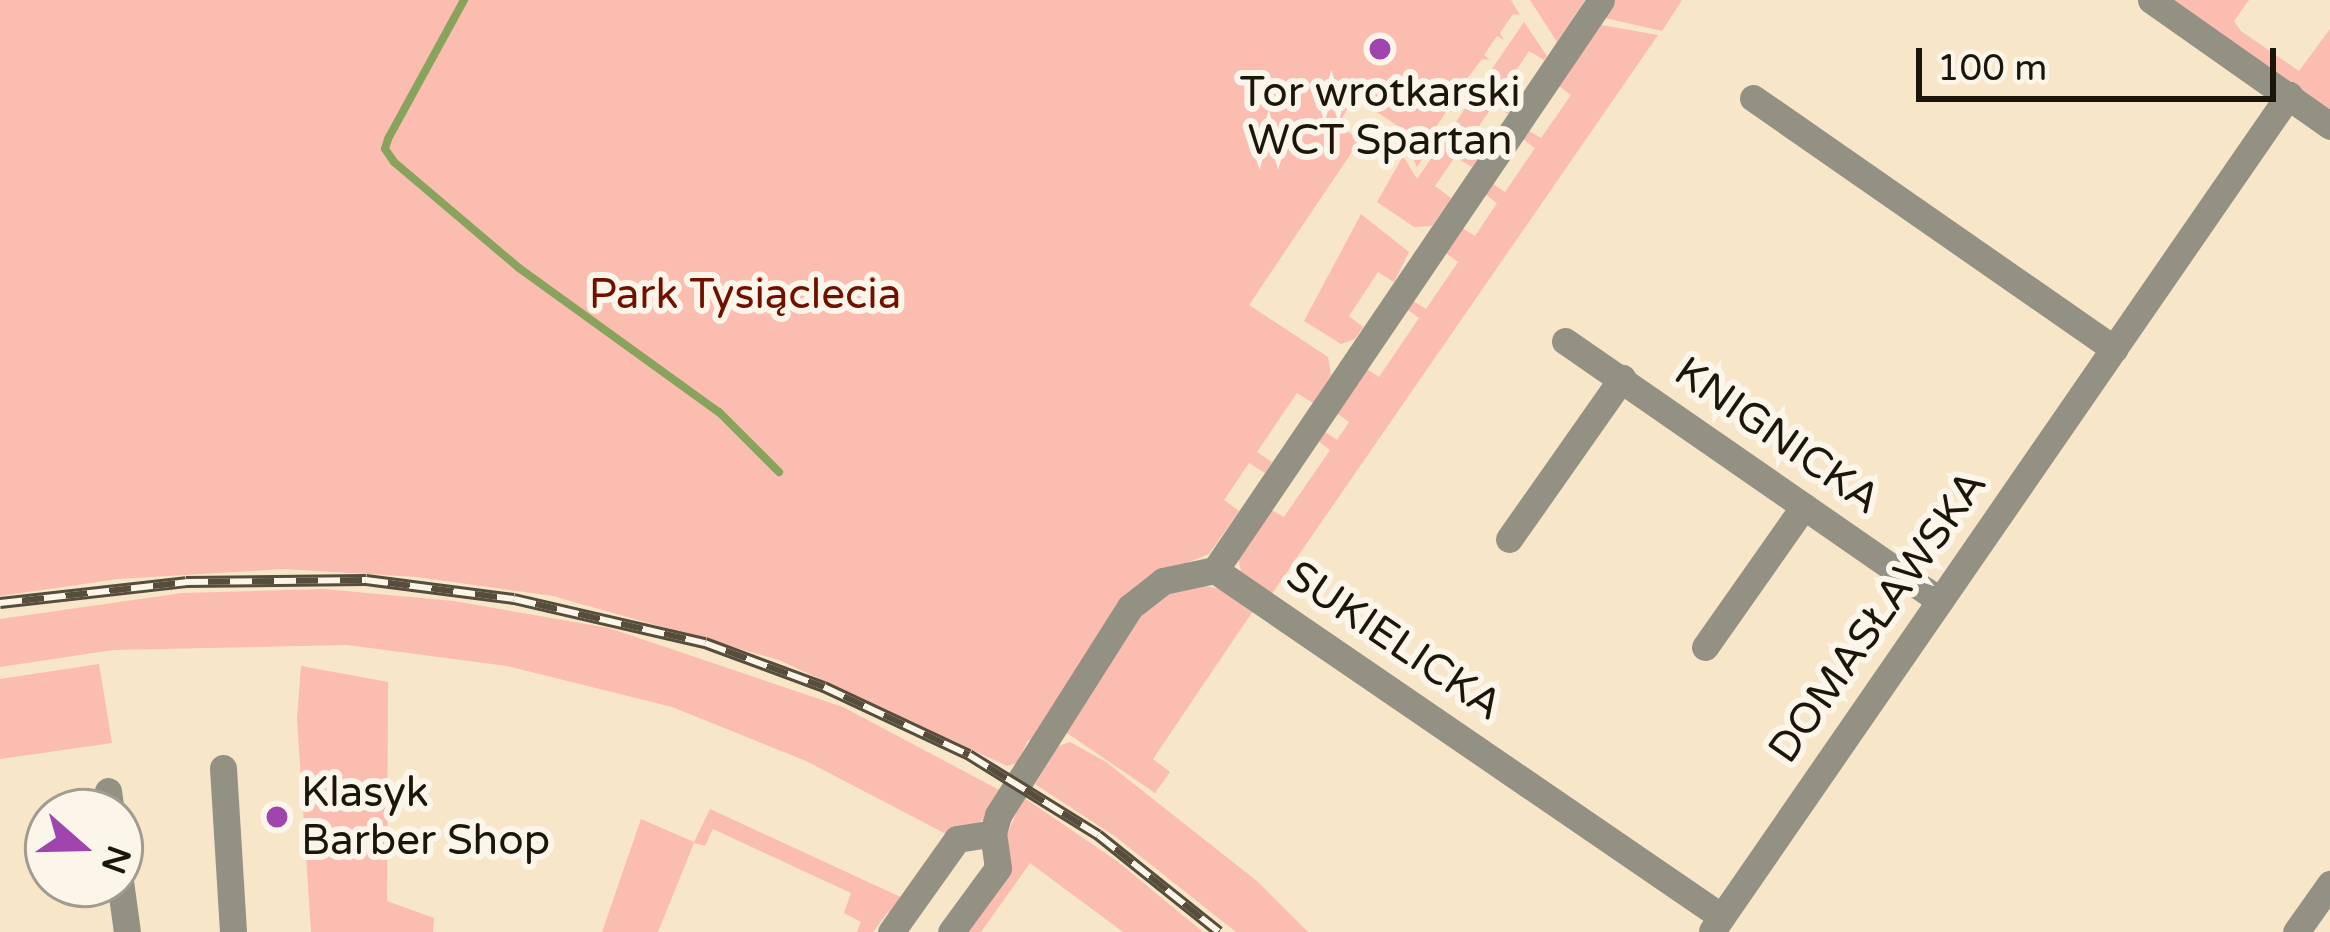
<!DOCTYPE html>
<meta charset="utf-8">
<style>
body{margin:0}
#map{position:relative;width:2330px;height:932px;overflow:hidden;background:#f8e6c8;font-family:"Varela Round",sans-serif}
div>[style]{position:absolute}
.green>*{inset:0;background:#fbbdb0}
.stream>*{height:8px;margin:-4px;padding:0 4px;transform-origin:4px;border-radius:4px;background:#88a35b}
.minor>*{height:27px;margin:-13.5px;padding:0 13.5px;transform-origin:13.5px;border-radius:13.5px;background:#929183}
.rail>*{height:12px;margin-top:-6px;transform-origin:0;background:repeating-linear-gradient(90deg,#fcf5e9 0 22px,#564d3d 0 44px);box-sizing:border-box;border-block:3px solid #564d3d}
.dots>*{width:33px;height:33px;translate:-50% -50%;box-sizing:border-box;border:6px solid #fcf5e9;border-radius:50%}
span{translate:-50% -50%;white-space:nowrap;text-align:center;line-height:1.15;-webkit-text-stroke:12px #fcf5e9;paint-order:stroke}
.poi-label{font-size:42px;color:#1b150a}
.left{translate:0 -50%;text-align:left}
.park-label{font-size:42px;color:#711000}
.street-label{font-size:42px;color:#1b150a}
.north{position:absolute;left:24px;top:788px;width:120px;height:120px;box-sizing:border-box;background:#fcf5e9;border:3px solid #a29b90;border-radius:50%;rotate:110deg;font-size:33px;font-weight:700;line-height:48px;text-align:center;color:#1b150a}
.north::after{content:'';display:block;margin:auto;width:42px;height:54px;background:#a044ae;clip-path:polygon(50% 0,100% 100%,50% 72%,0 100%)}
.scale{position:absolute;left:1916px;top:48px;width:360px;height:54px;box-sizing:border-box;border:6px solid #1b150a;border-top:0;padding-left:15px;font-size:36px;line-height:42px;white-space:nowrap;color:#1b150a;-webkit-text-stroke:9px #fcf5e9;paint-order:stroke}
</style>
<div id="map">
<div class="green">
<i style="clip-path:polygon(0 0,1511px 0,1520px 15px,1513px 14px,1500px 33px,1504px 40px,1497px 36px,1484px 55px,1490px 60px,1482px 59px,1466px 80px,1472px 86px,1456px 110px,1449px 107px,1435px 129px,1438px 136px,1432px 132px,1417px 154px,1422px 159px,1417px 167px,1398px 126px,1354px 97px,1338px 125px,1360px 140px,1249px 305px,1328px 357px,1331px 375px,1313px 403px,1297px 393px,1257px 452px,1272px 462px,1265px 473px,1249px 463px,1224px 500px,1239px 511px,1209px 554px,1177px 567px,1034px 743px,1028px 740px,1017px 763px,1007px 766px,779px 660px,553px 596px,417px 577px,285px 569px,118px 579px,0 596px)"></i>
<i style="clip-path:polygon(1530px 0,1585px 0,1557px 42px)"></i>
<i style="clip-path:polygon(1612px 0,1682px 0,1662px 31px,1601px 17px)"></i>
<i style="clip-path:polygon(2168px 0,2249px 0,2234px 21px,2241px 31px,2299px 71px,2330px 29px,2330px 112px)"></i>
<i style="clip-path:polygon(1524px 22px,1547px 56px,1544px 60px,1529px 51px,1500px 95px,1514px 105px,1508px 114px,1494px 104px,1464px 148px,1478px 159px,1472px 167px,1455px 157px,1435px 186px,1451px 198px,1432px 226px,1414px 227px,1377px 202px,1403px 156px,1417px 179px)"></i>
<i style="clip-path:polygon(1596px 24px,1658px 35px,1271px 595px,1241px 572px,1238px 556px,1268px 508px,1284px 517px,1330px 450px,1315px 439px,1321px 429px,1337px 440px,1349px 422px,1334px 411px,1364px 367px,1379px 377px,1419px 318px,1404px 307px,1410px 299px,1426px 309px,1458px 262px,1443px 251px,1459px 226px,1475px 236px,1497px 203px,1482px 192px,1490px 182px,1505px 192px,1535px 148px,1520px 137px,1526px 129px,1541px 138px,1571px 95px,1556px 84px)"></i>
<i style="clip-path:polygon(1361px 214px,1409px 252px,1394px 282px,1378px 272px,1349px 316px,1363px 327px,1355px 339px,1341px 344px,1304px 321px)"></i>
<i style="clip-path:polygon(1205px 586px,1226px 590px,1255px 608px,1153px 759px,1170px 772px,1155px 793px,1064px 731px,1135px 615px,1172px 590px)"></i>
<i style="clip-path:polygon(324px 589px,454px 601px,609px 628px,843px 707px,1003px 792px,989px 818px,948px 835px,806px 761px,672px 707px,507px 666px,347px 645px,113px 650px,0 667px,0 619px,182px 593px)"></i>
<i style="clip-path:polygon(99px 664px,112px 743px,0 759px,0 679px)"></i>
<i style="clip-path:polygon(301px 666px,388px 682px,387px 901px,434px 918px,433px 932px,311px 932px,297px 718px)"></i>
<i style="clip-path:polygon(1070px 742px,1106px 762px,1257px 881px,1308px 932px,1236px 932px,1116px 837px,1035px 784px,1058px 746px)"></i>
<i style="clip-path:polygon(1023px 797px,1117px 861px,1203px 932px,1123px 932px,1030px 863px,981px 932px,966px 932px)"></i>
<i style="clip-path:polygon(710px 809px,907px 900px,900px 910px,887px 913px,873px 932px,857px 932px,861px 922px,844px 913px,851px 893px,713px 829px,705px 846px,694px 843px,658px 932px,602px 932px,641px 819px,694px 842px)"></i>
</div>
<div class="stream">
<i style="left:464px;top:0;width:158px;rotate:118.7deg"></i>
<i style="left:388px;top:139px;width:10px;rotate:107deg"></i>
<i style="left:385px;top:149px;width:16px;rotate:55deg"></i>
<i style="left:394px;top:162px;width:164px;rotate:40.3deg"></i>
<i style="left:519px;top:268px;width:246px;rotate:35.8deg"></i>
<i style="left:719px;top:412px;width:85px;rotate:45deg"></i>
</div>
<div class="minor">
<i style="left:2151px;top:0;width:219px;rotate:35.1deg"></i>
<i style="left:1753px;top:98px;width:440px;rotate:34.8deg"></i>
<i style="left:1565px;top:341px;width:456px;rotate:34.7deg"></i>
<i style="left:1509px;top:539px;width:197px;rotate:-54.9deg"></i>
<i style="left:1215px;top:570px;width:688px;rotate:-55.89deg"></i>
<i style="left:1705px;top:647px;width:172px;rotate:-54.9deg"></i>
<i style="left:223px;top:768px;width:164px;rotate:86.5deg"></i>
<i style="left:108px;top:791px;width:21px;rotate:82deg"></i>
<i style="left:120px;top:881px;width:51px;rotate:82.2deg"></i>
<i style="left:1712px;top:931px;width:1016px;rotate:-55.39deg"></i>
<i style="left:891px;top:932px;width:114px;rotate:-54.6deg"></i>
<i style="left:957px;top:839px;width:36px;rotate:-9deg"></i>
<i style="left:951px;top:932px;width:79px;rotate:-53.7deg"></i>
<i style="left:998px;top:868px;width:35px;rotate:-98deg"></i>
<i style="left:993px;top:833px;width:19px;rotate:-74deg"></i>
<i style="left:998px;top:815px;width:246px;rotate:-57.6deg"></i>
<i style="left:1130px;top:607px;width:42px;rotate:-38.2deg"></i>
<i style="left:1163px;top:581px;width:53px;rotate:-11.9deg"></i>
<i style="left:1215px;top:570px;width:614px;rotate:34.39deg"></i>
<i style="left:2296px;top:932px;width:59px;rotate:-54.7deg"></i>
</div>
<div class="rail">
<i style="left:0;top:603px;width:187px;rotate:-6.4deg"></i>
<i style="left:186px;top:582px;width:180px;rotate:-0.6deg"></i>
<i style="left:366px;top:580px;width:149px;rotate:7.3deg"></i>
<i style="left:514px;top:599px;width:196px;rotate:13deg"></i>
<i style="left:705px;top:643px;width:127px;rotate:20.3deg"></i>
<i style="left:824px;top:687px;width:160px;rotate:25.1deg"></i>
<i style="left:969px;top:755px;width:152px;rotate:31.8deg"></i>
<i style="left:1098px;top:835px;width:155px;rotate:38.7deg"></i>
</div>
<div class="dots">
<i style="left:1380px;top:49px;background:#a044ae"></i>
<i style="left:277px;top:817px;background:#a044ae"></i>
</div>
<div class="poi-label">
<span style="left:1380px;top:117px">Tor wrotkarski<br>WCT Spartan</span>
<span class="left" style="left:301px;top:817px">Klasyk<br>Barber Shop</span>
</div>
<div class="park-label">
<span style="left:745px;top:295px">Park Tysiąclecia</span>
</div>
<div class="street-label">
<span style="left:1777px;top:436px;rotate:35deg">KNIGNICKA</span>
<span style="left:1878px;top:617px;rotate:-55deg">DOMASŁAWSKA</span>
<span style="left:1394px;top:641px;rotate:34deg">SUKIELICKA</span>
</div>
<div class="north">N</div>
<div class="scale">100 m</div>
</div>
